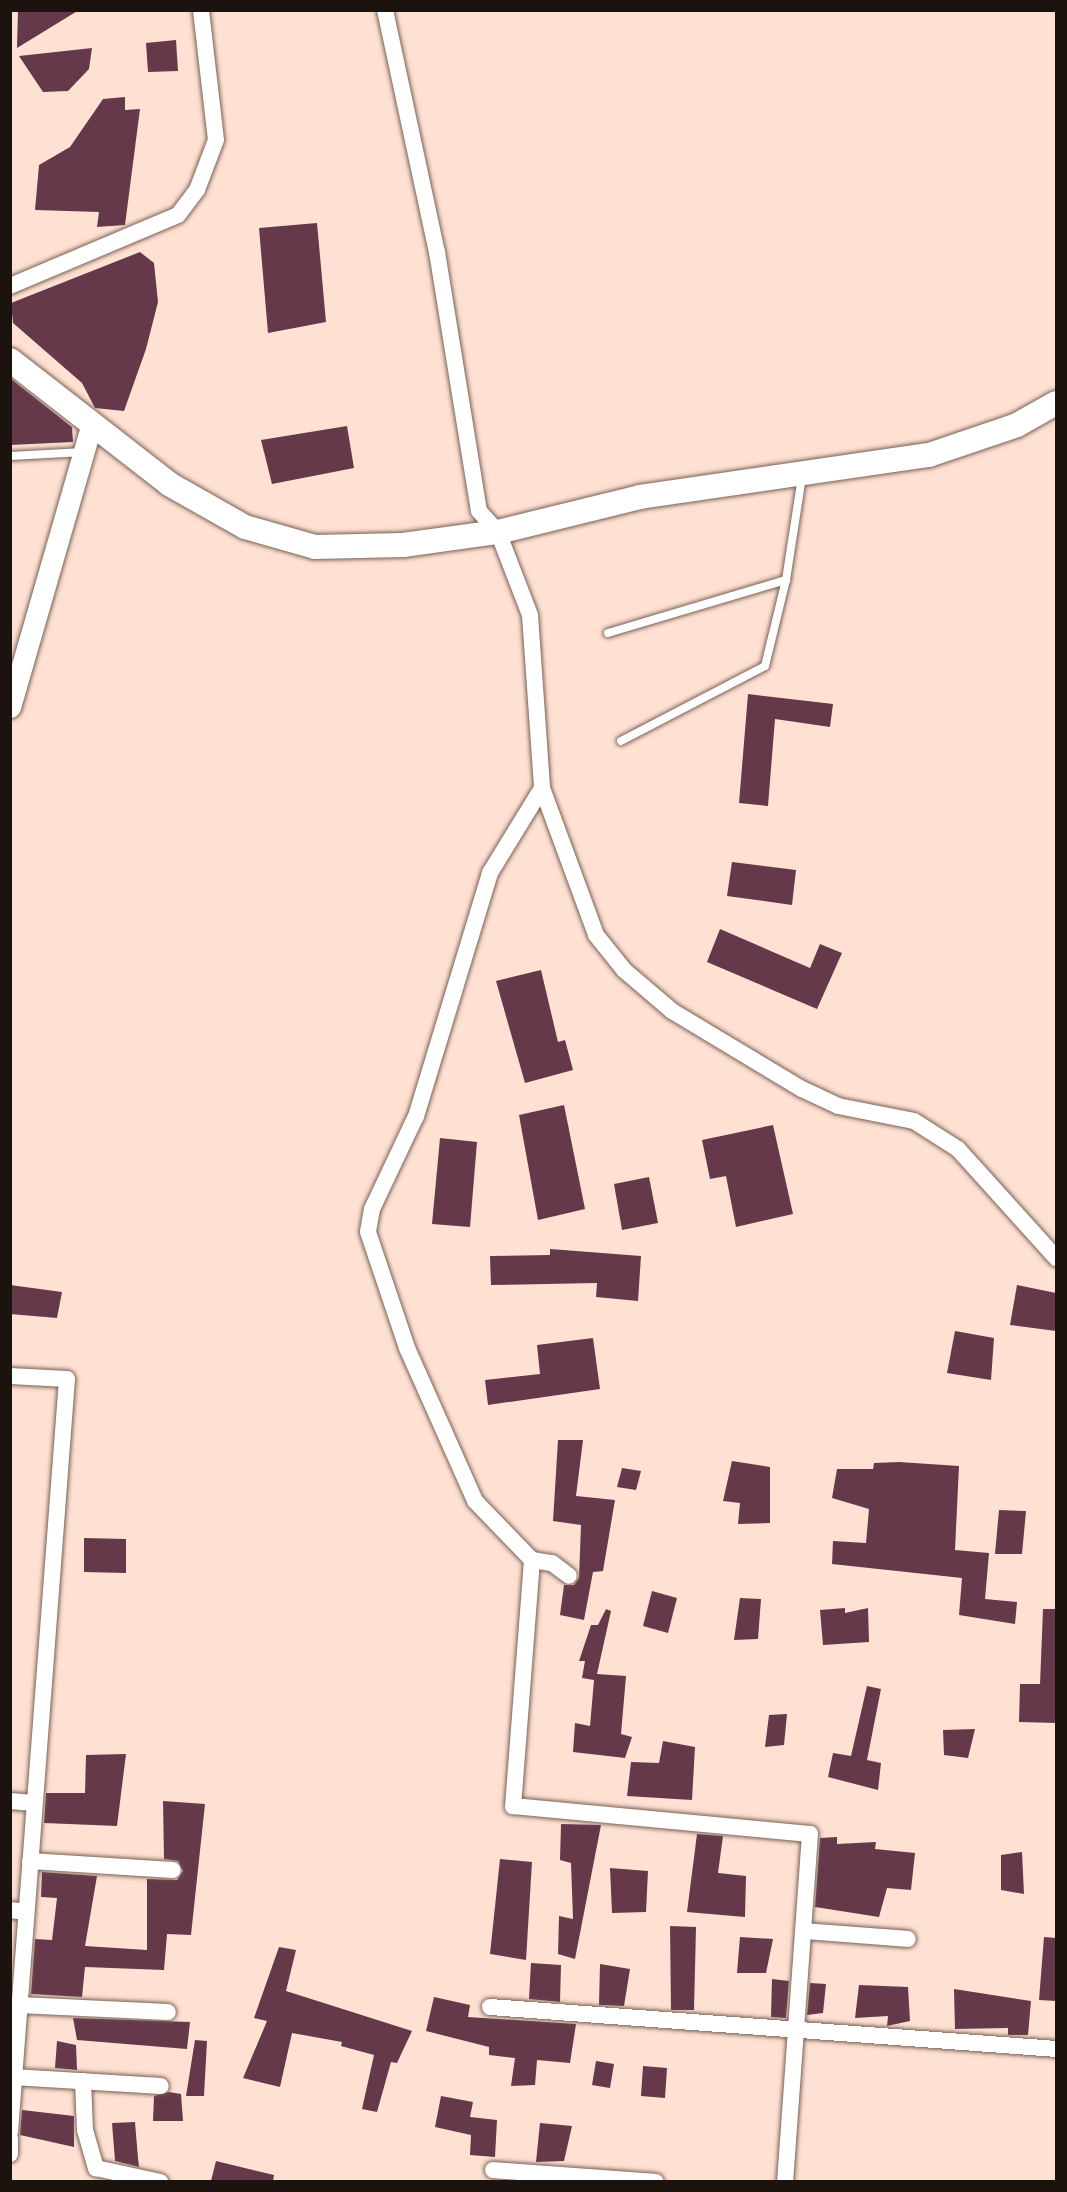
<!DOCTYPE html>
<style>
body{margin:0}
#map{position:relative;width:1067px;height:2192px;overflow:hidden;background:#fee1d3;font-family:"DejaVu Sans",sans-serif}
div>[style]{position:absolute}
.building>*{inset:0;background:#65394a}
.roads{filter:drop-shadow(0 0 2px #796054) drop-shadow(0 0 2px #796054)}
.service>*{height:8px;margin:-4px;padding:0 4px;transform-origin:4px;border-radius:4px;background:#fff}
.minor>*{height:16px;margin:-8px;padding:0 8px;transform-origin:8px;border-radius:8px;background:#fff}
.tertiary>*{height:21px;margin:-10.5px;padding:0 10.5px;transform-origin:10.5px;border-radius:10.5px;background:#fff}
.secondary>*{height:24px;margin:-12px;padding:0 12px;transform-origin:12px;border-radius:12px;background:#fff}
span{translate:-50% -50%;white-space:nowrap;text-align:center;line-height:1.15;-webkit-text-stroke:6px #fff;paint-order:stroke}
.frame{position:absolute;inset:0;border:12px solid #1d130e;pointer-events:none}
</style>
<div id="map">
<div class="building">
<i style="clip-path:polygon(18px 10px,79px 10px,17px 48px)"></i>
<i style="clip-path:polygon(176px 40px,178px 71px,148px 72px,146px 43px)"></i>
<i style="clip-path:polygon(92px 48px,89px 69px,68px 91px,43px 92px,19px 56px)"></i>
<i style="clip-path:polygon(125px 97px,125px 110px,140px 109px,125px 225px,97px 227px,99px 212px,35px 210px,39px 165px,70px 147px,103px 99px)"></i>
<i style="clip-path:polygon(317px 223px,326px 322px,268px 333px,259px 228px)"></i>
<i style="clip-path:polygon(140px 252px,154px 263px,158px 302px,146px 349px,124px 411px,95px 408px,82px 383px,13px 323px,11px 303px)"></i>
<i style="clip-path:polygon(10px 378px,72px 427px,73px 442px,10px 445px)"></i>
<i style="clip-path:polygon(347px 426px,354px 468px,272px 484px,261px 440px)"></i>
<i style="clip-path:polygon(748px 694px,833px 704px,830px 727px,775px 719px,768px 806px,739px 803px)"></i>
<i style="clip-path:polygon(732px 862px,796px 870px,792px 905px,727px 896px)"></i>
<i style="clip-path:polygon(720px 929px,810px 968px,820px 944px,842px 953px,817px 1009px,707px 962px)"></i>
<i style="clip-path:polygon(541px 970px,558px 1042px,565px 1040px,573px 1070px,525px 1083px,496px 981px)"></i>
<i style="clip-path:polygon(564px 1105px,585px 1209px,538px 1220px,519px 1115px)"></i>
<i style="clip-path:polygon(773px 1125px,793px 1214px,736px 1227px,726px 1176px,710px 1179px,702px 1140px)"></i>
<i style="clip-path:polygon(440px 1138px,477px 1142px,470px 1227px,432px 1224px)"></i>
<i style="clip-path:polygon(649px 1177px,658px 1223px,622px 1230px,614px 1184px)"></i>
<i style="clip-path:polygon(550px 1249px,641px 1256px,638px 1301px,596px 1297px,597px 1283px,491px 1285px,490px 1256px,550px 1255px)"></i>
<i style="clip-path:polygon(10px 1285px,62px 1292px,57px 1318px,10px 1314px)"></i>
<i style="clip-path:polygon(1017px 1285px,1056px 1293px,1056px 1331px,1010px 1325px)"></i>
<i style="clip-path:polygon(955px 1331px,994px 1338px,991px 1380px,947px 1373px)"></i>
<i style="clip-path:polygon(593px 1338px,600px 1389px,488px 1405px,485px 1380px,540px 1374px,537px 1345px)"></i>
<i style="clip-path:polygon(558px 1440px,583px 1440px,576px 1496px,615px 1500px,603px 1571px,593px 1572px,584px 1620px,560px 1615px,564px 1585px,574px 1585px,579px 1578px,581px 1525px,553px 1521px)"></i>
<i style="clip-path:polygon(732px 1461px,770px 1467px,770px 1523px,738px 1524px,740px 1503px,723px 1501px)"></i>
<i style="clip-path:polygon(899px 1462px,959px 1466px,955px 1550px,989px 1553px,985px 1599px,1017px 1602px,1015px 1624px,959px 1615px,962px 1578px,832px 1564px,833px 1541px,866px 1543px,869px 1509px,832px 1498px,837px 1469px,873px 1469px,874px 1463px)"></i>
<i style="clip-path:polygon(622px 1468px,641px 1471px,636px 1490px,617px 1487px)"></i>
<i style="clip-path:polygon(999px 1510px,1026px 1511px,1022px 1554px,995px 1554px)"></i>
<i style="clip-path:polygon(84px 1538px,126px 1539px,126px 1573px,84px 1572px)"></i>
<i style="clip-path:polygon(652px 1591px,677px 1598px,668px 1633px,643px 1626px)"></i>
<i style="clip-path:polygon(740px 1598px,761px 1599px,758px 1639px,734px 1640px)"></i>
<i style="clip-path:polygon(845px 1608px,845px 1613px,868px 1608px,869px 1642px,823px 1645px,820px 1610px)"></i>
<i style="clip-path:polygon(606px 1609px,611px 1611px,597px 1674px,626px 1676px,621px 1734px,632px 1737px,625px 1758px,573px 1752px,575px 1723px,590px 1726px,594px 1680px,582px 1678px,585px 1661px,579px 1661px,591px 1625px,598px 1625px)"></i>
<i style="clip-path:polygon(1043px 1609px,1056px 1609px,1056px 1723px,1019px 1722px,1020px 1684px,1040px 1684px)"></i>
<i style="clip-path:polygon(867px 1686px,881px 1689px,867px 1760px,881px 1763px,878px 1790px,828px 1777px,833px 1753px,851px 1756px)"></i>
<i style="clip-path:polygon(787px 1714px,784px 1745px,765px 1747px,769px 1715px)"></i>
<i style="clip-path:polygon(975px 1729px,968px 1758px,944px 1755px,943px 1730px)"></i>
<i style="clip-path:polygon(663px 1741px,695px 1747px,692px 1800px,627px 1796px,631px 1762px,659px 1763px)"></i>
<i style="clip-path:polygon(126px 1754px,117px 1826px,44px 1823px,46px 1793px,85px 1793px,86px 1755px)"></i>
<i style="clip-path:polygon(163px 1801px,205px 1804px,191px 1935px,167px 1934px,164px 1970px,85px 1967px,82px 1997px,31px 1994px,35px 1939px,52px 1940px,57px 1898px,41px 1897px,42px 1872px,97px 1876px,85px 1946px,147px 1950px,147px 1879px,177px 1880px,183px 1871px,178px 1861px,164px 1859px)"></i>
<i style="clip-path:polygon(561px 1824px,601px 1825px,575px 1959px,558px 1954px,559px 1916px,573px 1919px,571px 1863px,560px 1860px)"></i>
<i style="clip-path:polygon(697px 1834px,723px 1836px,718px 1873px,746px 1876px,745px 1917px,687px 1912px)"></i>
<i style="clip-path:polygon(837px 1837px,837px 1844px,876px 1842px,875px 1849px,915px 1853px,911px 1890px,887px 1888px,879px 1917px,815px 1907px,820px 1838px)"></i>
<i style="clip-path:polygon(1022px 1852px,1024px 1894px,1001px 1890px,1001px 1855px)"></i>
<i style="clip-path:polygon(500px 1859px,532px 1862px,526px 1960px,490px 1954px)"></i>
<i style="clip-path:polygon(610px 1868px,648px 1871px,646px 1912px,612px 1913px)"></i>
<i style="clip-path:polygon(670px 1926px,696px 1927px,694px 2010px,671px 2010px)"></i>
<i style="clip-path:polygon(740px 1937px,773px 1939px,766px 1973px,737px 1973px)"></i>
<i style="clip-path:polygon(1044px 1937px,1056px 1938px,1056px 2001px,1039px 2000px)"></i>
<i style="clip-path:polygon(279px 1947px,296px 1950px,286px 1991px,412px 2031px,397px 2063px,391px 2062px,377px 2112px,362px 2109px,374px 2055px,341px 2046px,342px 2042px,292px 2033px,280px 2087px,243px 2078px,267px 2021px,254px 2018px)"></i>
<i style="clip-path:polygon(531px 1963px,561px 1965px,560px 2002px,529px 1999px)"></i>
<i style="clip-path:polygon(600px 1964px,630px 1969px,624px 2006px,599px 2005px)"></i>
<i style="clip-path:polygon(772px 1979px,789px 1981px,786px 2018px,771px 2017px)"></i>
<i style="clip-path:polygon(810px 1983px,826px 1984px,823px 2013px,807px 2015px)"></i>
<i style="clip-path:polygon(859px 1985px,908px 1987px,910px 2021px,887px 2026px,888px 2016px,855px 2018px)"></i>
<i style="clip-path:polygon(954px 1989px,1031px 2001px,1028px 2035px,1008px 2035px,1008px 2028px,955px 2029px)"></i>
<i style="clip-path:polygon(434px 1997px,470px 2005px,468px 2017px,576px 2024px,570px 2063px,537px 2060px,535px 2085px,511px 2086px,515px 2058px,489px 2055px,489px 2047px,426px 2031px)"></i>
<i style="clip-path:polygon(73px 2018px,190px 2022px,187px 2049px,77px 2040px)"></i>
<i style="clip-path:polygon(195px 2040px,207px 2041px,204px 2096px,186px 2096px)"></i>
<i style="clip-path:polygon(57px 2041px,76px 2045px,77px 2070px,55px 2068px)"></i>
<i style="clip-path:polygon(596px 2061px,614px 2064px,610px 2088px,592px 2085px)"></i>
<i style="clip-path:polygon(643px 2066px,667px 2068px,665px 2098px,641px 2096px)"></i>
<i style="clip-path:polygon(169px 2092px,181px 2094px,183px 2121px,153px 2121px,154px 2096px)"></i>
<i style="clip-path:polygon(441px 2096px,473px 2102px,470px 2117px,497px 2120px,495px 2157px,470px 2155px,471px 2135px,435px 2127px)"></i>
<i style="clip-path:polygon(22px 2110px,74px 2116px,74px 2147px,20px 2135px)"></i>
<i style="clip-path:polygon(135px 2122px,138px 2158px,139px 2167px,115px 2161px,112px 2123px)"></i>
<i style="clip-path:polygon(540px 2123px,572px 2126px,564px 2161px,536px 2162px)"></i>
<i style="clip-path:polygon(216px 2161px,274px 2175px,273px 2181px,211px 2181px)"></i>
</div>
<div class="roads">
<div class="service">
<i style="left:10px;top:456px;width:74px;rotate:-3.1deg"></i>
<i style="left:608px;top:633px;width:186px;rotate:-16.6deg"></i>
<i style="left:621px;top:741px;width:162px;rotate:-27.5deg"></i>
<i style="left:765px;top:666px;width:89px;rotate:-76.3deg"></i>
<i style="left:786px;top:580px;width:104px;rotate:-81.2deg"></i>
</div>
<div class="minor">
<i style="left:385px;top:10px;width:248px;rotate:77.9deg"></i>
<i style="left:437px;top:252px;width:262px;rotate:80.8deg"></i>
<i style="left:479px;top:511px;width:28px;rotate:48deg"></i>
<i style="left:498px;top:532px;width:89px;rotate:68.9deg"></i>
<i style="left:530px;top:615px;width:173px;rotate:86deg"></i>
<i style="left:542px;top:788px;width:157px;rotate:69.8deg"></i>
<i style="left:596px;top:935px;width:45px;rotate:51.3deg"></i>
<i style="left:624px;top:970px;width:63px;rotate:40.5deg"></i>
<i style="left:672px;top:1011px;width:152px;rotate:31deg"></i>
<i style="left:802px;top:1089px;width:40px;rotate:25deg"></i>
<i style="left:838px;top:1106px;width:77px;rotate:11.2deg"></i>
<i style="left:914px;top:1121px;width:52px;rotate:32.5deg"></i>
<i style="left:958px;top:1149px;width:147px;rotate:48deg"></i>
<i style="left:10px;top:286px;width:182px;rotate:-22.9deg"></i>
<i style="left:178px;top:215px;width:31px;rotate:-53deg"></i>
<i style="left:197px;top:190px;width:53px;rotate:-69.2deg"></i>
<i style="left:216px;top:140px;width:131px;rotate:-96.6deg"></i>
<i style="left:542px;top:788px;width:100px;rotate:121.5deg"></i>
<i style="left:490px;top:873px;width:254px;rotate:106.9deg"></i>
<i style="left:416px;top:1116px;width:103px;rotate:115.3deg"></i>
<i style="left:372px;top:1209px;width:23px;rotate:100deg"></i>
<i style="left:368px;top:1232px;width:122px;rotate:71.4deg"></i>
<i style="left:407px;top:1348px;width:167px;rotate:66deg"></i>
<i style="left:475px;top:1501px;width:82px;rotate:46deg"></i>
<i style="left:532px;top:1560px;width:20px;rotate:9deg"></i>
<i style="left:552px;top:1563px;width:21px;rotate:37deg"></i>
<i style="left:10px;top:1376px;width:57px;rotate:3deg"></i>
<i style="left:67px;top:1379px;width:755px;rotate:94.33deg"></i>
<i style="left:532px;top:1560px;width:247px;rotate:94.4deg"></i>
<i style="left:513px;top:1806px;width:298px;rotate:5.4deg"></i>
<i style="left:810px;top:1834px;width:349px;rotate:94.1deg"></i>
<i style="left:10px;top:1801px;width:24px;rotate:5deg"></i>
<i style="left:30px;top:1861px;width:143px;rotate:3.6deg"></i>
<i style="left:10px;top:1910px;width:16px;rotate:7deg"></i>
<i style="left:804px;top:1931px;width:104px;rotate:4.4deg"></i>
<i style="left:19px;top:2005px;width:149px;rotate:2.7deg"></i>
<i style="left:490px;top:2007px;width:568px;rotate:4.24deg"></i>
<i style="left:13px;top:2077px;width:148px;rotate:3.5deg"></i>
<i style="left:83px;top:2081px;width:49px;rotate:87.7deg"></i>
<i style="left:85px;top:2130px;width:40px;rotate:74deg"></i>
<i style="left:96px;top:2168px;width:66px;rotate:12.3deg"></i>
<i style="left:10px;top:2139px;width:15px;rotate:90deg"></i>
<i style="left:493px;top:2170px;width:163px;rotate:4.2deg"></i>
</div>
<div class="tertiary">
<i style="left:10px;top:707px;width:296px;rotate:-73.9deg"></i>
</div>
<div class="secondary">
<i style="left:10px;top:360px;width:202px;rotate:37.9deg"></i>
<i style="left:169px;top:484px;width:87px;rotate:29.5deg"></i>
<i style="left:245px;top:527px;width:73px;rotate:15.9deg"></i>
<i style="left:315px;top:547px;width:88px;rotate:-1.3deg"></i>
<i style="left:403px;top:545px;width:96px;rotate:-7.8deg"></i>
<i style="left:498px;top:532px;width:146px;rotate:-13.8deg"></i>
<i style="left:640px;top:497px;width:292px;rotate:-8.3deg"></i>
<i style="left:929px;top:455px;width:93px;rotate:-18.8deg"></i>
<i style="left:1017px;top:425px;width:45px;rotate:-29.4deg"></i>
</div>
</div>
<div class="frame"></div>
</div>
